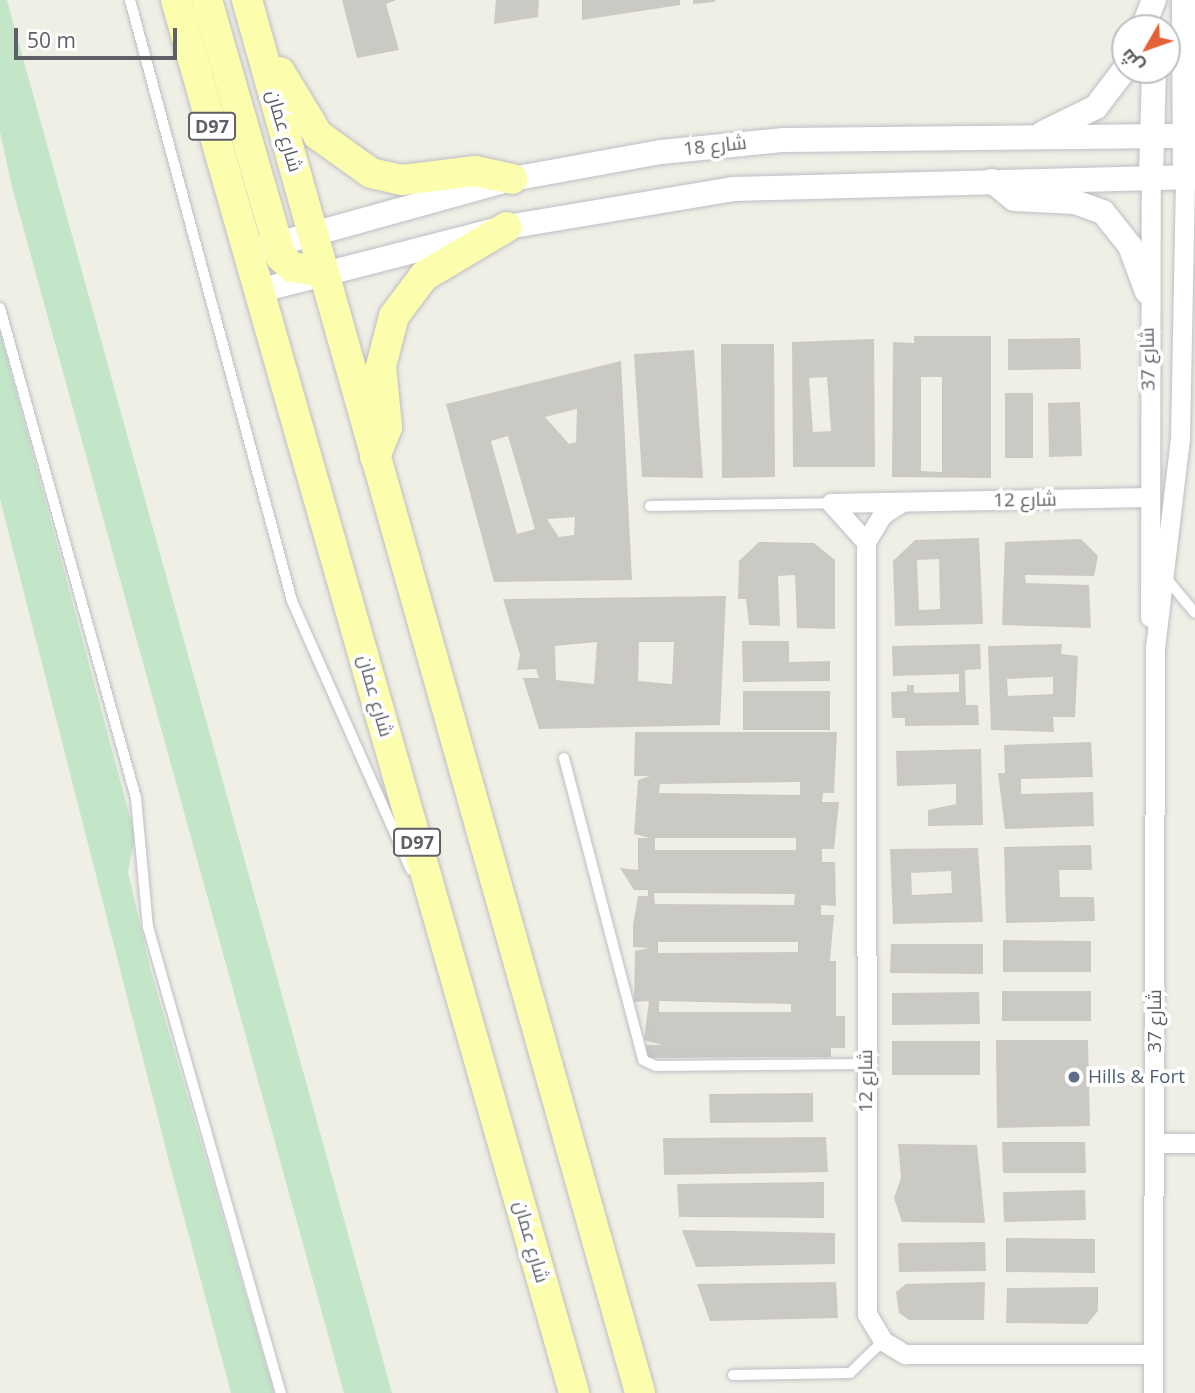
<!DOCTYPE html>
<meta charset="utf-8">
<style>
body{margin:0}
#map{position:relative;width:1195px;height:1393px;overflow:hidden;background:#f0efe6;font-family:"Open Sans",Cairo,sans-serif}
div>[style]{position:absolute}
.green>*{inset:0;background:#c3e6c9}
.building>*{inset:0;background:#cbc9c3}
.roads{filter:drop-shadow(0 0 2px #bdbec4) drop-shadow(0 0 2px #bdbec4)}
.service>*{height:10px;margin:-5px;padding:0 5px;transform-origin:5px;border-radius:5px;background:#fff}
.minor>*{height:19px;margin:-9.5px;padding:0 9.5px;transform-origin:9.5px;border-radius:9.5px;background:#fff}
.tertiary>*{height:24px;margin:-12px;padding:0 12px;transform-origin:12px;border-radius:12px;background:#fff}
.primary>*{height:30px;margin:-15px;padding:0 15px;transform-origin:15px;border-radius:15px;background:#fdfdae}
.dots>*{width:19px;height:19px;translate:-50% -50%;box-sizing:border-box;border:4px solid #fff;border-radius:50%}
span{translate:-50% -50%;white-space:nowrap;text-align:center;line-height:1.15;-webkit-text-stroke:7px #fff;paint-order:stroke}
.shield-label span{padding:2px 5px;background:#fff;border:2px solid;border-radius:5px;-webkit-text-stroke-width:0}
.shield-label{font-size:18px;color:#5e6066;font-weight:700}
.street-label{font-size:19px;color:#5e6066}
.service-label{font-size:19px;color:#4e5e75}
.left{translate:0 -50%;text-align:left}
.north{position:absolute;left:1111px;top:14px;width:70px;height:70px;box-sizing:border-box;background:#fff;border:2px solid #bfbfc2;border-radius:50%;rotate:230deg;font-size:19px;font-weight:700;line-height:28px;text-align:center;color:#5e6066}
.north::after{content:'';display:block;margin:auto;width:24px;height:32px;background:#e56136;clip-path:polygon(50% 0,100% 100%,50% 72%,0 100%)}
.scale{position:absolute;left:14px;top:28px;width:163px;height:32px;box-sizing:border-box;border:4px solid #5e6066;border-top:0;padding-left:9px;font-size:21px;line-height:24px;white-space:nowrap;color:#5e6066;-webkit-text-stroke:5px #fff;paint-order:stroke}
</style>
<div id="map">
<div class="green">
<i style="clip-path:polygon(0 0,7px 0,392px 1393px,344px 1393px,12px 187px,0 132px)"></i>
<i style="clip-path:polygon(0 332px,135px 836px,128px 872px,150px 968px,274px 1393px,231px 1393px,170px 1165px,0 499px)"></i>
</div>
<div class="building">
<i style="clip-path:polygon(342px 0,396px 0,386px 4px,399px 50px,357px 58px)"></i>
<i style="clip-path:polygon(496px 0,539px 0,538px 17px,494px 24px)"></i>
<i style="clip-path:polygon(582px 0,680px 0,680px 5px,582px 20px)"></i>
<i style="clip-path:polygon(693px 0,715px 0,715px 2px,693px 4px)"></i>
<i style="clip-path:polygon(evenodd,914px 336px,991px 336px,991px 478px,892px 477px,893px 342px,914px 343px,914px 336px,921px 377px,942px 377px,942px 472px,921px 471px,921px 377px)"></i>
<i style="clip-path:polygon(1080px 338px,1081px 369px,1008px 370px,1008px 339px)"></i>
<i style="clip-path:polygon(evenodd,874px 339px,875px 467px,793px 467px,792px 342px,874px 339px,827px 377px,831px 431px,813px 432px,809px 378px,827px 377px)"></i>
<i style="clip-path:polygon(721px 344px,774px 344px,775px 477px,722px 478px)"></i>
<i style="clip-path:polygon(694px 350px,703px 478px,642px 477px,634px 354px)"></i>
<i style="clip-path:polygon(evenodd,621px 361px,632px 580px,494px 582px,446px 404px,621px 361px,577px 409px,576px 442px,569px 444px,545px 417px,577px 409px,621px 361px,508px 436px,535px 529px,517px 534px,491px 441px,508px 436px,621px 361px,575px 517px,574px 535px,559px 537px,547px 519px,575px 517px)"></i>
<i style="clip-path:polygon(1005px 393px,1033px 393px,1033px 458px,1005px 458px)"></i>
<i style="clip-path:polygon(1080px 402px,1082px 456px,1049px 457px,1048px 403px)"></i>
<i style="clip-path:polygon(evenodd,979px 538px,983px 624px,895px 626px,893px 561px,915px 540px,979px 538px,939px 559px,940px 609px,919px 610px,917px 560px,939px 559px)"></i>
<i style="clip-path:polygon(1081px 539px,1098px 556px,1094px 576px,1025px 575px,1026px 583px,1089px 585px,1091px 628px,1002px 625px,1005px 542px)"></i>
<i style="clip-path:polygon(759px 542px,814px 543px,835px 560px,835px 629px,797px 628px,795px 575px,778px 576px,780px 626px,749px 625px,746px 599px,738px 599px,739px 561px)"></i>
<i style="clip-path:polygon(evenodd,726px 596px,720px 725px,539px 729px,523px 678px,539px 678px,536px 669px,517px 670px,520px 655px,503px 599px,726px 596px,597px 642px,594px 684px,556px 680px,555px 646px,597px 642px,726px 596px,639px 642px,674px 642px,672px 684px,638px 681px,639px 642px)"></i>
<i style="clip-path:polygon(742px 641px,789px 641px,789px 662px,830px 661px,830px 681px,743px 682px)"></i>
<i style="clip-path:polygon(980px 644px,981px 669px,965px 670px,966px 705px,978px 705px,979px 725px,905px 726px,905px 718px,892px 718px,891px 692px,907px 691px,907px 685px,914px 685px,914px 693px,959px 692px,959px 674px,893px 676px,892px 646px)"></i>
<i style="clip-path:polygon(evenodd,1062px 644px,1061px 654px,1078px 656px,1075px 717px,1053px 717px,1054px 732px,991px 730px,988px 646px,1062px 644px,1053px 677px,1053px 694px,1008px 696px,1007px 679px,1053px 677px)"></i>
<i style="clip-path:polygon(743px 691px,830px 691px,830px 730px,743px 730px)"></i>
<i style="clip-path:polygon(evenodd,635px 732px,837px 732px,834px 793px,823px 793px,822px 802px,839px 802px,834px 849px,822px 849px,822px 862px,835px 862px,836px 906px,821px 905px,821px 915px,834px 915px,830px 961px,836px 961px,836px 1016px,845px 1016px,845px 1048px,831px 1048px,831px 1057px,646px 1058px,646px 1045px,662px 1045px,644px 1040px,649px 1001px,634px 1002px,635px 951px,649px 948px,633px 947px,633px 925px,638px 896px,648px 896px,648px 890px,634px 890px,620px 868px,638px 870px,638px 838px,650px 838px,634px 834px,638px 780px,650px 776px,634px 776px,635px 732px,800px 782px,800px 795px,659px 793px,660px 784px,800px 782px,635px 732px,655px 838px,796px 838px,796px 850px,655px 850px,655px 838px,635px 732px,654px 893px,795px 894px,794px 905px,655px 904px,654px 893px,635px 732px,658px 942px,798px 942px,798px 952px,658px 953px,658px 942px,635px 732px,659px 1001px,791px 1004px,791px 1012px,659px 1012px,659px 1001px)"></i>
<i style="clip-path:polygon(1091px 742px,1093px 777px,1021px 779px,1021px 794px,1093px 792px,1094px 826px,1005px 829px,998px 773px,1005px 773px,1004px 745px)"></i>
<i style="clip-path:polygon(981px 749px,983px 825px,928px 826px,928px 810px,956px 804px,956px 784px,897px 786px,896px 751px)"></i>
<i style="clip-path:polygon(1091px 845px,1092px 870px,1059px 870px,1060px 897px,1094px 897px,1095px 921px,1006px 923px,1004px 847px)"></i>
<i style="clip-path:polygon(evenodd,978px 848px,983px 922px,893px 924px,890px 849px,978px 848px,951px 871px,952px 893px,912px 895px,911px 873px,951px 871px)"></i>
<i style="clip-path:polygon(1003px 940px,1091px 941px,1091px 972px,1003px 972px)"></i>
<i style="clip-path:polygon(891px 944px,983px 944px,983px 974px,890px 973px)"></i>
<i style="clip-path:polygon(1002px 991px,1091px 991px,1091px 1021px,1002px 1021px)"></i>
<i style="clip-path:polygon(979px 992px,980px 1024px,892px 1025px,892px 993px)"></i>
<i style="clip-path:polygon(996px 1040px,1088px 1040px,1090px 1126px,997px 1128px)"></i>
<i style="clip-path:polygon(892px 1041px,980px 1041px,980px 1075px,892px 1075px)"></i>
<i style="clip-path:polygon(813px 1093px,813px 1122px,710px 1123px,709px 1094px)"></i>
<i style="clip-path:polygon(826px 1137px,828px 1172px,664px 1175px,663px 1138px)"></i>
<i style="clip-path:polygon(1002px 1142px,1085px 1142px,1086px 1173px,1003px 1173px)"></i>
<i style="clip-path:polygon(898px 1144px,977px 1145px,985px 1223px,902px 1222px,894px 1198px,901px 1178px)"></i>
<i style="clip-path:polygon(824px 1182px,824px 1218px,679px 1217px,677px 1184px)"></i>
<i style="clip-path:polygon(1085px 1190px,1086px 1220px,1004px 1222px,1003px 1192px)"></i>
<i style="clip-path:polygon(682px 1230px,835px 1233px,835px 1264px,696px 1267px)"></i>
<i style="clip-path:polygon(1006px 1238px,1095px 1239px,1095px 1273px,1006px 1272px)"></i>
<i style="clip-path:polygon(985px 1242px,986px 1271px,899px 1272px,898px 1243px)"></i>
<i style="clip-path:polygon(836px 1282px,838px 1318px,710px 1321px,697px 1284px)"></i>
<i style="clip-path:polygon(985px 1282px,984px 1320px,909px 1320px,899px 1313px,896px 1292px,906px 1284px)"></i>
<i style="clip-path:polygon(1098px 1287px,1098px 1311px,1087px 1324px,1006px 1323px,1007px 1288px)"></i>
</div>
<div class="roads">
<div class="service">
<i style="left:130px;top:0;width:622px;rotate:74.91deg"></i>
<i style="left:292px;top:601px;width:294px;rotate:66.1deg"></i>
<i style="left:0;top:308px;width:509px;rotate:74.49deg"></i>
<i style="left:136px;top:798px;width:130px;rotate:84.7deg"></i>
<i style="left:148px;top:927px;width:485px;rotate:74.1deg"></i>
<i style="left:650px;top:506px;width:181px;rotate:-0.9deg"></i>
<i style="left:1166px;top:578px;width:45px;rotate:50.4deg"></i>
<i style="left:564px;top:758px;width:312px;rotate:75.3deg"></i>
<i style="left:643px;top:1060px;width:14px;rotate:25deg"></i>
<i style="left:656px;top:1066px;width:210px;rotate:-0.5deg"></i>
<i style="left:733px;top:1375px;width:117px;rotate:-1deg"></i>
<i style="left:850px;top:1373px;width:46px;rotate:-44.1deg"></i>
</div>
<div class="minor">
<i style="left:902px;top:502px;width:24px;rotate:147deg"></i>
<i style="left:882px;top:515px;width:31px;rotate:121deg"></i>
<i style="left:866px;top:542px;width:772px;rotate:89.93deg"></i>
<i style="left:867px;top:1314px;width:31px;rotate:59deg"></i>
<i style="left:883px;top:1341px;width:26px;rotate:31deg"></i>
<i style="left:905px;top:1354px;width:248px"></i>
<i style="left:831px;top:503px;width:318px;rotate:-1.1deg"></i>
<i style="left:831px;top:503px;width:52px;rotate:48.1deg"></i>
<i style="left:1150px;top:617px;width:440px;rotate:-89.9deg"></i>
<i style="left:1155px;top:1143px;width:40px"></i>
<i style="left:1153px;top:1393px;width:745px;rotate:-89.85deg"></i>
<i style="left:1155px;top:648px;width:210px;rotate:-83.2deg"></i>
<i style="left:1180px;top:439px;width:262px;rotate:-88.9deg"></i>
</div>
<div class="tertiary">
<i style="left:1184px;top:0;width:177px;rotate:89.7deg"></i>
<i style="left:1143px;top:28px;width:30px;rotate:-69deg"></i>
<i style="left:1043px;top:133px;width:59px;rotate:-26.1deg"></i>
<i style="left:1096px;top:107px;width:48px;rotate:-52.7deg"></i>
<i style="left:1151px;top:177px;width:107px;rotate:-88.4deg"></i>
<i style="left:992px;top:181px;width:28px;rotate:39deg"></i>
<i style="left:1014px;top:199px;width:61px;rotate:2.8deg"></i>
<i style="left:1075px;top:202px;width:30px;rotate:20deg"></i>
<i style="left:1103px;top:212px;width:43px;rotate:51.5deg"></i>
<i style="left:1130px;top:246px;width:49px;rotate:69.7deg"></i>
<i style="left:248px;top:252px;width:274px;rotate:-15.5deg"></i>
<i style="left:512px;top:179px;width:151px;rotate:-10.3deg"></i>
<i style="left:661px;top:152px;width:124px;rotate:-5.6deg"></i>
<i style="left:784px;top:140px;width:411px;rotate:-0.6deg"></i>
<i style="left:258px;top:291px;width:257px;rotate:-14.4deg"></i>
<i style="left:507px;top:227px;width:229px;rotate:-9.5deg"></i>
<i style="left:733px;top:189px;width:462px;rotate:-1.5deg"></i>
</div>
<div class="primary">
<i style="left:176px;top:0;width:1449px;rotate:74.05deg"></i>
<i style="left:207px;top:0;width:267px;rotate:73.9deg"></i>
<i style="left:281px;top:257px;width:15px;rotate:42deg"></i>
<i style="left:292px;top:267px;width:32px;rotate:9deg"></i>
<i style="left:247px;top:0;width:1447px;rotate:74.24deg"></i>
<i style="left:280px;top:72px;width:74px;rotate:58.9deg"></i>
<i style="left:318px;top:135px;width:65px;rotate:35.6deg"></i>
<i style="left:371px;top:173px;width:32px;rotate:13deg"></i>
<i style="left:402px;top:180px;width:74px;rotate:-7deg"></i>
<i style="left:475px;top:171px;width:38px;rotate:12deg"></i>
<i style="left:375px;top:457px;width:32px;rotate:-68deg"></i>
<i style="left:387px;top:427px;width:61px;rotate:-95.6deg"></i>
<i style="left:381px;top:366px;width:52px;rotate:-75.4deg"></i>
<i style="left:394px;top:316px;width:50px;rotate:-53.1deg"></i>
<i style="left:424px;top:276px;width:96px;rotate:-30.6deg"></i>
</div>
</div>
<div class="dots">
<i style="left:1074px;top:1077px;background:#5c6f8a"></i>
</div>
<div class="shield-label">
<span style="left:212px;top:126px">D97</span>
<span style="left:417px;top:842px">D97</span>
</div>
<div class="street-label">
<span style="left:284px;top:131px;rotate:74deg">شارع عمان</span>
<span style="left:715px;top:146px;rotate:-6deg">شارع 18</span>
<span style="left:1148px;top:359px;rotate:-91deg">شارع 37</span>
<span style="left:1025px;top:500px;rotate:-1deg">شارع 12</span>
<span style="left:375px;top:696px;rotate:74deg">شارع عمان</span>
<span style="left:1155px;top:1021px;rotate:-90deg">شارع 37</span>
<span style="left:866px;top:1081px;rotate:-90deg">شارع 12</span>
<span style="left:531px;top:1242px;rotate:74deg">شارع عمان</span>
</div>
<div class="service-label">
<span class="left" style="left:1088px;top:1077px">Hills &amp; Fort</span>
</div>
<div class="north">ش</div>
<div class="scale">50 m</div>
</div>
